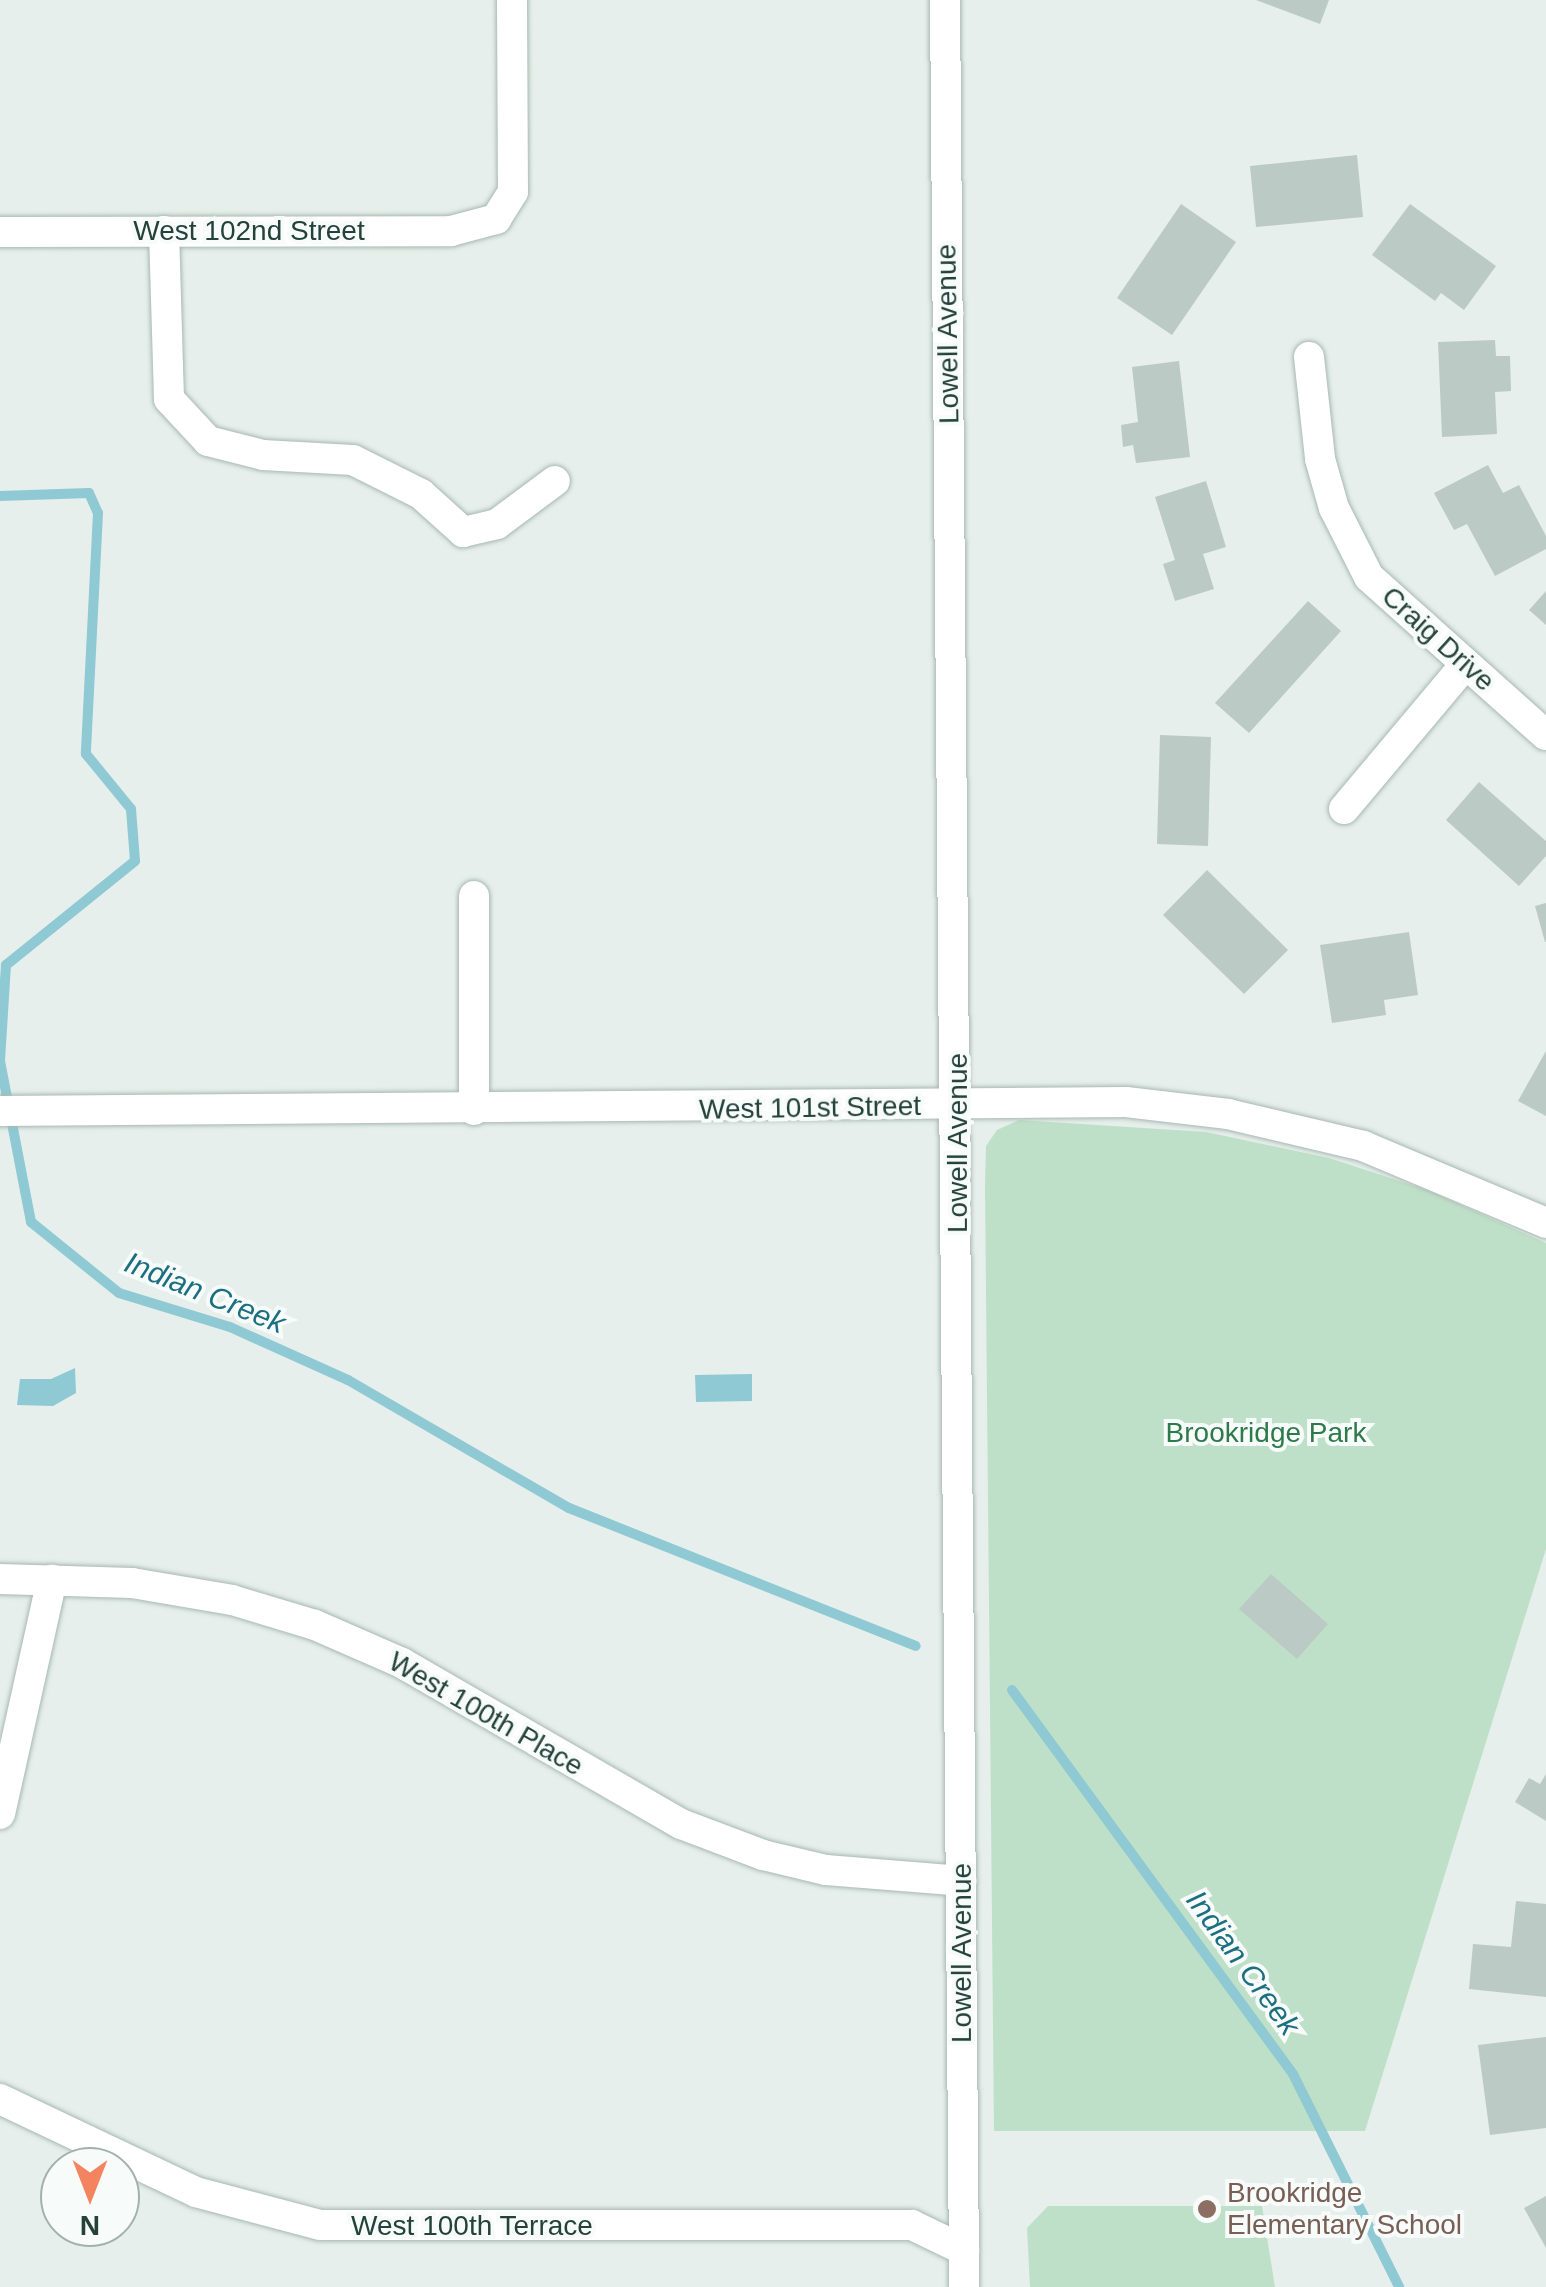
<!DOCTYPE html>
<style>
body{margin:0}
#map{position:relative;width:1546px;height:2287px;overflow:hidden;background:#e6efeb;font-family:Arial,sans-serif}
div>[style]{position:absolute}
.green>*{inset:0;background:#bfe0c8}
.water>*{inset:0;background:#8ec9d4}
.stream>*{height:10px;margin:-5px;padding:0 5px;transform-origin:5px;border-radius:5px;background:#8ec9d4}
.building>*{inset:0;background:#bbcac4}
.roads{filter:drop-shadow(0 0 2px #a8b8b2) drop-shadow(0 0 2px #a8b8b2)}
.street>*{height:30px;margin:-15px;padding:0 15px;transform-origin:15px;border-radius:15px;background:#fff}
.secondary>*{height:30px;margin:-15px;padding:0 15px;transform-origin:15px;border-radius:15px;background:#fff}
.dots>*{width:28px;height:28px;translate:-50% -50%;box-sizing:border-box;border:5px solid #f7fbf9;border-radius:50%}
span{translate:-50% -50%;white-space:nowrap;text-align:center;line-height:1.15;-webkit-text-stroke:8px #f7fbf9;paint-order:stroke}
.street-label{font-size:28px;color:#24423a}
.park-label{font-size:28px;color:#2d7a4b}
.education-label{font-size:28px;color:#785e54}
.left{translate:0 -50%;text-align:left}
.water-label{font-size:30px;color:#1c6f80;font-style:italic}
.north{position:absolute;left:40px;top:2147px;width:100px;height:100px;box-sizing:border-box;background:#f7fbf9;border:2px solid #a3b1ad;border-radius:50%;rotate:180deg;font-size:28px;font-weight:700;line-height:40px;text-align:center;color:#24423a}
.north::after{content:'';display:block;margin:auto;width:35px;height:45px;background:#f4845f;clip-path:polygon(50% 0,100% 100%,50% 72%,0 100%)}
</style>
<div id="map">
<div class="green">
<i style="clip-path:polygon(1019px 1120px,1206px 1132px,1329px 1158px,1427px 1190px,1546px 1243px,1546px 1549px,1365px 2131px,994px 2131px,985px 1185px,986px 1146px,997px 1130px)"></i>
<i style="clip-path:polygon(1048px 2206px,1262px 2206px,1275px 2287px,1030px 2287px,1027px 2228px)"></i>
</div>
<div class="water">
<i style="clip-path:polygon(75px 1368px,76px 1393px,53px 1406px,17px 1405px,20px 1379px,51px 1379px)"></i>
<i style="clip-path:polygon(752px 1374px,752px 1401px,696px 1402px,695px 1375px)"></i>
</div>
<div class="stream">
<i style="left:0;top:496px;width:89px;rotate:-1.9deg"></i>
<i style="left:89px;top:493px;width:22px;rotate:66deg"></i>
<i style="left:98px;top:513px;width:241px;rotate:92.9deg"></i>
<i style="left:86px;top:754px;width:71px;rotate:50.7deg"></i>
<i style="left:131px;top:809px;width:52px;rotate:85.6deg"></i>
<i style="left:135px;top:861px;width:166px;rotate:141.1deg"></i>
<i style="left:6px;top:965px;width:96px;rotate:93.6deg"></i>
<i style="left:0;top:1061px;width:164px;rotate:79.1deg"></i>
<i style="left:31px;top:1222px;width:113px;rotate:38.9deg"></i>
<i style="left:119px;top:1293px;width:116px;rotate:17deg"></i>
<i style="left:230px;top:1327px;width:129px;rotate:24.2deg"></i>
<i style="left:348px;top:1380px;width:255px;rotate:30.1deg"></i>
<i style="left:569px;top:1508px;width:373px;rotate:21.7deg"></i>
<i style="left:1012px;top:1690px;width:476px;rotate:53.8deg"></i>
<i style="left:1293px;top:2074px;width:238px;rotate:63.5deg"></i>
</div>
<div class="building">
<i style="clip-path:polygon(1256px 0,1329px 0,1320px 24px)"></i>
<i style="clip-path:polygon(1357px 155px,1363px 217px,1256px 227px,1250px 166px)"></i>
<i style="clip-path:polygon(1181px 204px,1236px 242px,1172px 335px,1117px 298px)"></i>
<i style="clip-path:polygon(1410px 204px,1496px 266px,1464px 310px,1441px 293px,1435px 301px,1372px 255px)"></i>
<i style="clip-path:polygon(1495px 340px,1496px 356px,1510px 356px,1511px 391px,1495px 392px,1497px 434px,1442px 437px,1438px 342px)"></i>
<i style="clip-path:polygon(1179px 361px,1190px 457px,1136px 463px,1133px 445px,1123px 447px,1121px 425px,1138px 422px,1132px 367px)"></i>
<i style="clip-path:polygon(1488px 465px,1503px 493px,1519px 485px,1546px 536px,1546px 549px,1495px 576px,1467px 524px,1454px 530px,1434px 493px)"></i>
<i style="clip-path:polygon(1206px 481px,1226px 547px,1203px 554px,1214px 589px,1175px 601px,1163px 564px,1175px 560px,1155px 497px)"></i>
<i style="clip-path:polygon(1546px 591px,1546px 625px,1529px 610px)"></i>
<i style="clip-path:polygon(1308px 601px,1341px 631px,1249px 733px,1215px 703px)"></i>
<i style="clip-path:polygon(1160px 735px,1211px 737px,1208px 846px,1157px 844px)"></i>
<i style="clip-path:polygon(1479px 782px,1546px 841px,1546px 856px,1519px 886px,1446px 820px)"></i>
<i style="clip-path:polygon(1207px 870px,1288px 950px,1244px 994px,1163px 915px)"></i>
<i style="clip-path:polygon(1546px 903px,1546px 942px,1545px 942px,1535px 906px)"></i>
<i style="clip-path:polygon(1409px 932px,1418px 995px,1384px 1000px,1386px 1015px,1332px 1023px,1320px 945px)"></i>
<i style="clip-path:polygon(1546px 1051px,1546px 1116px,1518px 1101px)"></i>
<i style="clip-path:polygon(1271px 1574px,1328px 1624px,1297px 1659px,1239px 1609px)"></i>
<i style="clip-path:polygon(1546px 1774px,1546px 1821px,1515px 1802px,1529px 1778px,1540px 1784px)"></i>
<i style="clip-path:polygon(1516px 1901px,1546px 1904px,1546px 1997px,1469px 1989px,1473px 1944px,1511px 1947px)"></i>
<i style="clip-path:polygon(1546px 2037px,1546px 2128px,1490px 2135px,1478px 2045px)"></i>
<i style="clip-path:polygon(1546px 2196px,1546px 2248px,1524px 2208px)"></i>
</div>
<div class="roads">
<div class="street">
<i style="left:164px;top:231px;width:168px;rotate:88.3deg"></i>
<i style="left:169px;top:399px;width:57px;rotate:47.1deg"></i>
<i style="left:208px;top:441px;width:57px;rotate:14.3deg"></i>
<i style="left:263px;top:455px;width:90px;rotate:3.2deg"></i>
<i style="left:353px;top:460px;width:76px;rotate:26.6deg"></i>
<i style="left:421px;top:494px;width:57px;rotate:42.1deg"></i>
<i style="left:463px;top:532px;width:35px;rotate:-13deg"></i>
<i style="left:497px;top:524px;width:72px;rotate:-36.6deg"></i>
<i style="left:0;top:232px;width:451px;rotate:-0.1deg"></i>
<i style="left:451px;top:231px;width:47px;rotate:-14.9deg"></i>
<i style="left:496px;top:219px;width:32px;rotate:-58deg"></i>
<i style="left:513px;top:192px;width:192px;rotate:-90.3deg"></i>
<i style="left:1309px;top:357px;width:103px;rotate:83.8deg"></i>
<i style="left:1320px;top:459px;width:51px;rotate:74.1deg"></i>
<i style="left:1334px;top:508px;width:77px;rotate:63.1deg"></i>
<i style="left:1369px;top:577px;width:237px;rotate:41.8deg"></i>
<i style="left:1344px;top:809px;width:188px;rotate:-50deg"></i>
<i style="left:474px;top:896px;width:214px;rotate:90deg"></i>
<i style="left:0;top:1111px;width:1126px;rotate:-0.46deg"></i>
<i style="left:1126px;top:1102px;width:103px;rotate:6.7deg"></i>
<i style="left:1228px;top:1114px;width:139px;rotate:13.3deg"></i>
<i style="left:1363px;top:1146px;width:199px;rotate:22.8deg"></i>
<i style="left:0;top:1579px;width:132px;rotate:1.7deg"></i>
<i style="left:132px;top:1583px;width:101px;rotate:9.6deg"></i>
<i style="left:232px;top:1600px;width:87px;rotate:16.8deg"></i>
<i style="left:315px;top:1625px;width:95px;rotate:23.6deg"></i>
<i style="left:402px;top:1663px;width:322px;rotate:30deg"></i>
<i style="left:681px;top:1824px;width:88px;rotate:20.7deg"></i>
<i style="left:763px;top:1855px;width:65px;rotate:13.4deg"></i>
<i style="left:826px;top:1870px;width:136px;rotate:4.6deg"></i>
<i style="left:0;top:1814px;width:240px;rotate:-77.5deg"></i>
<i style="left:0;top:2099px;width:217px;rotate:25.4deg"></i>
<i style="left:196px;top:2192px;width:128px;rotate:14.9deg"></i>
<i style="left:320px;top:2225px;width:592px"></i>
<i style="left:912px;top:2225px;width:58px;rotate:25.7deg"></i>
</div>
<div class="secondary">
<i style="left:945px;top:0;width:2287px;rotate:89.52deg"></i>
</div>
</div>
<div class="dots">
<i style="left:1207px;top:2209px;background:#8d6e63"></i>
</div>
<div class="street-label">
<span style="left:249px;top:231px">West 102nd Street</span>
<span style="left:948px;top:334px;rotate:-91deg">Lowell Avenue</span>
<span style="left:1438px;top:639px;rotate:42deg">Craig Drive</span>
<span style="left:810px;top:1108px;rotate:-1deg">West 101st Street</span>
<span style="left:958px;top:1143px;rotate:-90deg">Lowell Avenue</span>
<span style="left:486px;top:1714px;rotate:30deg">West 100th Place</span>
<span style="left:962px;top:1953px;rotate:-90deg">Lowell Avenue</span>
<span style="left:472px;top:2226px">West 100th Terrace</span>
</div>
<div class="park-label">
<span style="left:1266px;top:1433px">Brookridge Park</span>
</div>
<div class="education-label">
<span class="left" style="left:1227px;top:2209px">Brookridge<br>Elementary School</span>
</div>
<div class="water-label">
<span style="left:205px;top:1293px;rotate:22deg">Indian Creek</span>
<span style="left:1243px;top:1963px;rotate:54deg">Indian Creek</span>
</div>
<div class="north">N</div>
</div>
